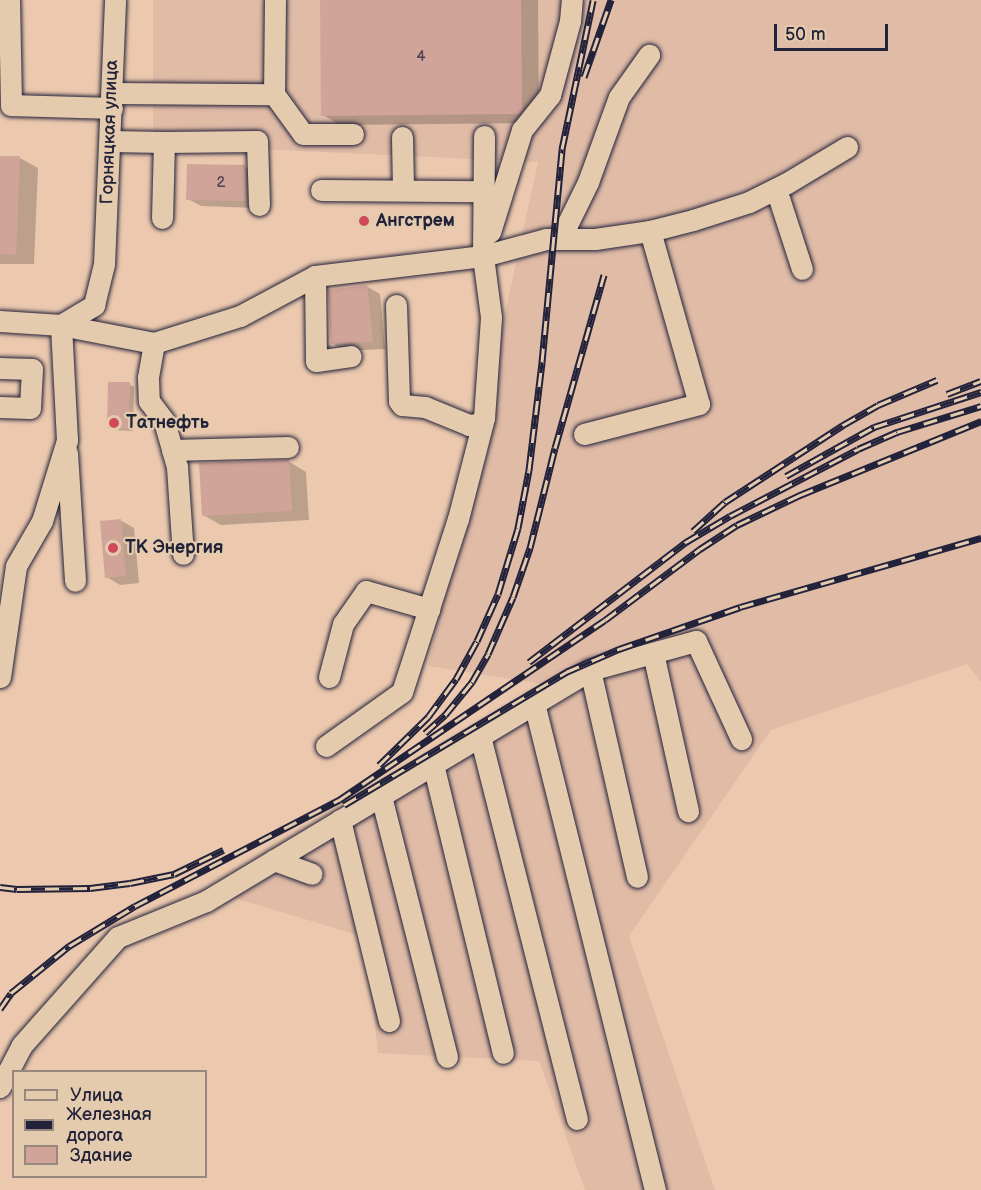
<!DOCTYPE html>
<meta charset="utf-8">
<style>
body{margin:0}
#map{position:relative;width:981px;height:1190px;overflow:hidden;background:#ecc9ae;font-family:"Balsamiq Sans",sans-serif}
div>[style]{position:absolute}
.built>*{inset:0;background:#e0bba6}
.shadow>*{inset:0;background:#0003}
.building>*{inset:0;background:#d1a499}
.roads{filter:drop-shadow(0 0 2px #22223b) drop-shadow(0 0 2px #22223b)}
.minor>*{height:21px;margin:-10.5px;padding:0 10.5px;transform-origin:10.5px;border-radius:10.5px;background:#e5cbad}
.rail>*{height:7px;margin-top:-3.5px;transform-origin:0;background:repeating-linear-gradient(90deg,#e5cbad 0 14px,#22223b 0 28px);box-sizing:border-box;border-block:2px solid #22223b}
.dots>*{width:16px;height:16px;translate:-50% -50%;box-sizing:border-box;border:3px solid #e5cbad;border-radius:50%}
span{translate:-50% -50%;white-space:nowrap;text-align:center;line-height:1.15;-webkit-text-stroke:4.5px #e5cbad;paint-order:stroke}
.number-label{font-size:15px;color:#4e4252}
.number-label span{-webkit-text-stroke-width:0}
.street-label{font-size:18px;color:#22223b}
.poi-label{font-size:18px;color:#22223b;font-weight:700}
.left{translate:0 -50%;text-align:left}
.legend{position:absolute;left:12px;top:1070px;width:195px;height:108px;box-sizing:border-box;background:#e5cbad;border:2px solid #97877f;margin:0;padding:8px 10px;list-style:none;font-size:18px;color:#22223b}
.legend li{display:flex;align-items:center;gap:12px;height:30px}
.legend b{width:30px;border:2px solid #97877f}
.scale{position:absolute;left:774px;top:24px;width:114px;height:27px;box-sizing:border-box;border:3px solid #22223b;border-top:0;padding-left:8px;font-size:18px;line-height:21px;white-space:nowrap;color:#22223b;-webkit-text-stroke:4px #e5cbad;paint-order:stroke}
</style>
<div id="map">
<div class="built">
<i style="clip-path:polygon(153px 0,981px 0,981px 682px,967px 664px,771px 730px,629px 936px,715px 1190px,585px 1190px,539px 1061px,378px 1053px,364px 937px,228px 896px,582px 690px,428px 666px,538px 162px,153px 144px)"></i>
</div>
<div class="shadow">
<i style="clip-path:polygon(321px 0,538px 0,539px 120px,537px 123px,340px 125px,323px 115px)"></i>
<i style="clip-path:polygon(0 158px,20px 158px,38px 168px,34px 264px,0 264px)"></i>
<i style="clip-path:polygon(245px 167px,258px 175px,259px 208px,201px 206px,188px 199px)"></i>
<i style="clip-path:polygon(366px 286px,380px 294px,385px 349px,345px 351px,332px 343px)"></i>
<i style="clip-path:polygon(129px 384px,134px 387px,133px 431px,113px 430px,108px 427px)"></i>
<i style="clip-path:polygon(288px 461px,306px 472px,309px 520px,221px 525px,203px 515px)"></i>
<i style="clip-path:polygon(120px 520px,134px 528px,139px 583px,120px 585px,107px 577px)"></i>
</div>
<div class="building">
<i style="clip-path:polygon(320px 0,521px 0,522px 110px,519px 114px,321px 116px)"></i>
<i style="clip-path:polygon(0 156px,20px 156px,16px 255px,0 254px)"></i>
<i style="clip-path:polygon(187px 164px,245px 165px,246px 201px,186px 200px)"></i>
<i style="clip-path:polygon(367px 285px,373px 342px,331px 344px,328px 290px)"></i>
<i style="clip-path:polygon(108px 382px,130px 382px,128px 429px,107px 428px)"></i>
<i style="clip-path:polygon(289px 460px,292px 511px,202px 516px,199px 463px)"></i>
<i style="clip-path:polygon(121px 519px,126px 576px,105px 578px,100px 521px)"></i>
</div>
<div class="roads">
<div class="minor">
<i style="left:9px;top:0;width:105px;rotate:88.9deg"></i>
<i style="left:11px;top:105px;width:101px;rotate:1.7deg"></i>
<i style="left:275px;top:0;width:94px;rotate:90.6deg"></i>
<i style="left:274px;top:94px;width:49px;rotate:54.1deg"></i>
<i style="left:303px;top:134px;width:50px"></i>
<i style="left:112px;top:93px;width:162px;rotate:0.4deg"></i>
<i style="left:402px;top:137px;width:53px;rotate:88.9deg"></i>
<i style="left:110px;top:141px;width:54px;rotate:1.1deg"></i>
<i style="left:164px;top:142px;width:76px;rotate:91.5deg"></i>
<i style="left:164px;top:142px;width:93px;rotate:-0.6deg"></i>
<i style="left:257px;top:141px;width:64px;rotate:88.2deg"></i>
<i style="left:776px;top:189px;width:84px;rotate:72deg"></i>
<i style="left:321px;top:190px;width:163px;rotate:0.4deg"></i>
<i style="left:490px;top:232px;width:107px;rotate:-72.6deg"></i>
<i style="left:522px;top:130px;width:45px;rotate:-51.3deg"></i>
<i style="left:550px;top:95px;width:77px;rotate:-74.9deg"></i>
<i style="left:570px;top:21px;width:21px;rotate:-85deg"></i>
<i style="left:560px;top:239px;width:64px;rotate:-63.8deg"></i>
<i style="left:588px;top:182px;width:90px;rotate:-70deg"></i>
<i style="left:619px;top:97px;width:52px;rotate:-54.5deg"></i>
<i style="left:315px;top:276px;width:85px;rotate:89.3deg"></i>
<i style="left:316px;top:361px;width:35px;rotate:-8deg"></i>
<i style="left:396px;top:305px;width:96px;rotate:88.2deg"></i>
<i style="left:399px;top:401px;width:5px;rotate:53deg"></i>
<i style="left:402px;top:405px;width:23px;rotate:5deg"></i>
<i style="left:425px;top:407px;width:48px;rotate:22.2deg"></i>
<i style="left:469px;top:425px;width:9px;rotate:-6deg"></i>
<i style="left:478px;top:424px;width:8px;rotate:-45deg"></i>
<i style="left:484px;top:418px;width:101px;rotate:-86deg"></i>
<i style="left:491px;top:317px;width:62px;rotate:-97.5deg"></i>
<i style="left:483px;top:256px;width:120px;rotate:-89.5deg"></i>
<i style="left:0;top:321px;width:61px;rotate:3.8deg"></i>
<i style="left:61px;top:325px;width:39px;rotate:-31deg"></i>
<i style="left:94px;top:305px;width:42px;rotate:-76.3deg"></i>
<i style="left:104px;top:264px;width:264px;rotate:-87.6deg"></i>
<i style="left:154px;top:343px;width:90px;rotate:-17.4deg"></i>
<i style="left:240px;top:316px;width:85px;rotate:-28.1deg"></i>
<i style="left:315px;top:276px;width:169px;rotate:-6.8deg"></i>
<i style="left:483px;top:256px;width:65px;rotate:-15.1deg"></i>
<i style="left:546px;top:239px;width:49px"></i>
<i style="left:595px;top:239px;width:56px;rotate:-8.3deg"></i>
<i style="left:650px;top:231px;width:44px;rotate:-14.3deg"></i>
<i style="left:693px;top:220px;width:59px;rotate:-17.8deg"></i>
<i style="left:749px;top:202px;width:42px;rotate:-26.6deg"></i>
<i style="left:787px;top:183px;width:70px;rotate:-31deg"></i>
<i style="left:0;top:368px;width:32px;rotate:2deg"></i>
<i style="left:32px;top:369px;width:39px;rotate:93deg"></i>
<i style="left:30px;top:408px;width:30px;rotate:-178deg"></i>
<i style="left:584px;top:434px;width:119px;rotate:-14.6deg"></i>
<i style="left:699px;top:404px;width:180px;rotate:-105.8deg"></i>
<i style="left:172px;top:450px;width:116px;rotate:-1.5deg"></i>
<i style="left:67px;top:453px;width:128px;rotate:86.4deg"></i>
<i style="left:653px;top:653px;width:162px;rotate:77.5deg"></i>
<i style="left:590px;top:670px;width:212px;rotate:77.2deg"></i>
<i style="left:0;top:677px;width:112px;rotate:-81.8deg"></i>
<i style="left:16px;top:566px;width:52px;rotate:-60deg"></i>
<i style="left:42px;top:521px;width:85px;rotate:-72.8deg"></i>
<i style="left:67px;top:440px;width:115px;rotate:-93deg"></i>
<i style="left:61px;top:325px;width:95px;rotate:11deg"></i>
<i style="left:154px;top:343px;width:36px;rotate:100deg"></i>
<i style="left:148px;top:378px;width:23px;rotate:88deg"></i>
<i style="left:149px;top:401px;width:25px;rotate:53deg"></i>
<i style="left:164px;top:421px;width:48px;rotate:74.2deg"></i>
<i style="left:177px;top:467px;width:87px;rotate:86.1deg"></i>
<i style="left:329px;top:677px;width:55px;rotate:-75.2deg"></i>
<i style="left:343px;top:624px;width:40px;rotate:-55.1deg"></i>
<i style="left:366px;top:591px;width:66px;rotate:15.9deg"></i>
<i style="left:534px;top:703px;width:502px;rotate:76.05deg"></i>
<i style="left:480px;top:736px;width:395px;rotate:75.8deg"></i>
<i style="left:326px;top:746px;width:93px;rotate:-35.4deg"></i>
<i style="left:402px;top:692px;width:182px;rotate:-72.1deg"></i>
<i style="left:458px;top:519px;width:104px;rotate:-75.6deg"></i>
<i style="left:433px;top:764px;width:297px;rotate:76.4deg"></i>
<i style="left:381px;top:796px;width:269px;rotate:75.8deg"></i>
<i style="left:340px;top:820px;width:207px;rotate:76.3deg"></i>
<i style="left:274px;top:860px;width:40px;rotate:20.2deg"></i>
<i style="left:0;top:1087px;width:47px;rotate:-62.4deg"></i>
<i style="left:22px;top:1045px;width:144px;rotate:-48.4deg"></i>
<i style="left:118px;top:937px;width:95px;rotate:-22.2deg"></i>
<i style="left:206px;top:901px;width:448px;rotate:-31deg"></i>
<i style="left:590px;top:670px;width:110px;rotate:-15.3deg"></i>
<i style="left:696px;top:641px;width:108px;rotate:65.3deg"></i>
</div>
</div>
<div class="rail">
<i style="left:584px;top:77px;width:82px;rotate:-70.7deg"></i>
<i style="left:947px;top:394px;width:36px;rotate:-21deg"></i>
<i style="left:786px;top:476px;width:101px;rotate:-29.1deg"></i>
<i style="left:874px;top:427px;width:113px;rotate:-18.1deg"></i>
<i style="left:693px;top:531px;width:43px;rotate:-42.2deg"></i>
<i style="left:725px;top:502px;width:141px;rotate:-33.1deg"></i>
<i style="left:843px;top:425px;width:40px;rotate:-29.7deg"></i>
<i style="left:878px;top:405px;width:64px;rotate:-23deg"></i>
<i style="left:529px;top:662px;width:198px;rotate:-37.4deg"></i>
<i style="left:686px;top:542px;width:51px;rotate:-30.6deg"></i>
<i style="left:730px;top:516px;width:144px;rotate:-27.6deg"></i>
<i style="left:858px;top:449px;width:43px;rotate:-23.6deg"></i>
<i style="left:897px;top:432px;width:88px;rotate:-17.2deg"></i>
<i style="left:425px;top:733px;width:27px;rotate:-42deg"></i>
<i style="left:445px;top:715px;width:43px;rotate:-50.7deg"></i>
<i style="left:472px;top:682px;width:32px;rotate:-60deg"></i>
<i style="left:488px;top:654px;width:62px;rotate:-66.3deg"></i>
<i style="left:513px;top:597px;width:52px;rotate:-70.9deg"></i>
<i style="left:530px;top:548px;width:103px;rotate:-76deg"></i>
<i style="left:555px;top:448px;width:180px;rotate:-74.2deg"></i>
<i style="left:379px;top:765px;width:69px;rotate:-44.4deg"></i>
<i style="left:428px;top:717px;width:47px;rotate:-53.6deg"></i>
<i style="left:456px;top:679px;width:43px;rotate:-61.1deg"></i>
<i style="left:477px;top:641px;width:51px;rotate:-65.9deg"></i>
<i style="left:498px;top:594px;width:69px;rotate:-73.1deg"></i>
<i style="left:518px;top:528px;width:59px;rotate:-79.3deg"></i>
<i style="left:529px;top:470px;width:109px;rotate:-83.1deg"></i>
<i style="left:542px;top:362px;width:214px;rotate:-84.6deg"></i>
<i style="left:562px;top:149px;width:152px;rotate:-78.2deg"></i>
<i style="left:344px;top:805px;width:259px;rotate:-30.9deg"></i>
<i style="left:566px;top:672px;width:58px;rotate:-23.5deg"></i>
<i style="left:619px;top:649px;width:128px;rotate:-19.1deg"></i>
<i style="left:740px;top:607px;width:251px;rotate:-16deg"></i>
<i style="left:0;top:887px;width:17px;rotate:7deg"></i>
<i style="left:17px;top:889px;width:73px;rotate:-0.8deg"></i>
<i style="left:90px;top:888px;width:40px;rotate:-7.1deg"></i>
<i style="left:130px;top:883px;width:45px;rotate:-11.6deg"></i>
<i style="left:174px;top:874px;width:55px;rotate:-26.1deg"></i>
<i style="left:0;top:1009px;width:19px;rotate:-55deg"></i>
<i style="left:11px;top:993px;width:75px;rotate:-39deg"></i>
<i style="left:69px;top:946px;width:77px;rotate:-31.2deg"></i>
<i style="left:135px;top:906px;width:230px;rotate:-27.5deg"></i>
<i style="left:339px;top:800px;width:321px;rotate:-34.1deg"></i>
<i style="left:605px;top:620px;width:119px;rotate:-36.8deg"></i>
<i style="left:700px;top:549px;width:44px;rotate:-33deg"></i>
<i style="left:737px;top:525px;width:70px;rotate:-25.5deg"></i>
<i style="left:800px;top:495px;width:196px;rotate:-22.2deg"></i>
</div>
<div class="dots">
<i style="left:364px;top:221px;background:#d1495b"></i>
<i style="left:114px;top:423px;background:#d1495b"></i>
<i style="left:113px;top:548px;background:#d1495b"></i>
</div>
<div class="number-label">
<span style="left:421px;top:57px">4</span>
<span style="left:221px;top:183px">2</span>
</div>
<div class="street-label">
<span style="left:110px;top:132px;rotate:-88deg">Горняцкая улица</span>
</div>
<div class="poi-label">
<span class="left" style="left:376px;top:221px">Ангстрем</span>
<span class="left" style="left:126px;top:423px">Татнефть</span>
<span class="left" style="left:125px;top:548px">ТК Энергия</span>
</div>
<ul class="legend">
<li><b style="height:8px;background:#e5cbad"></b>Улица</li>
<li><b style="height:8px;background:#22223b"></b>Железная дорога</li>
<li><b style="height:16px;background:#d1a499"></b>Здание</li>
</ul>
<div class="scale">50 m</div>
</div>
